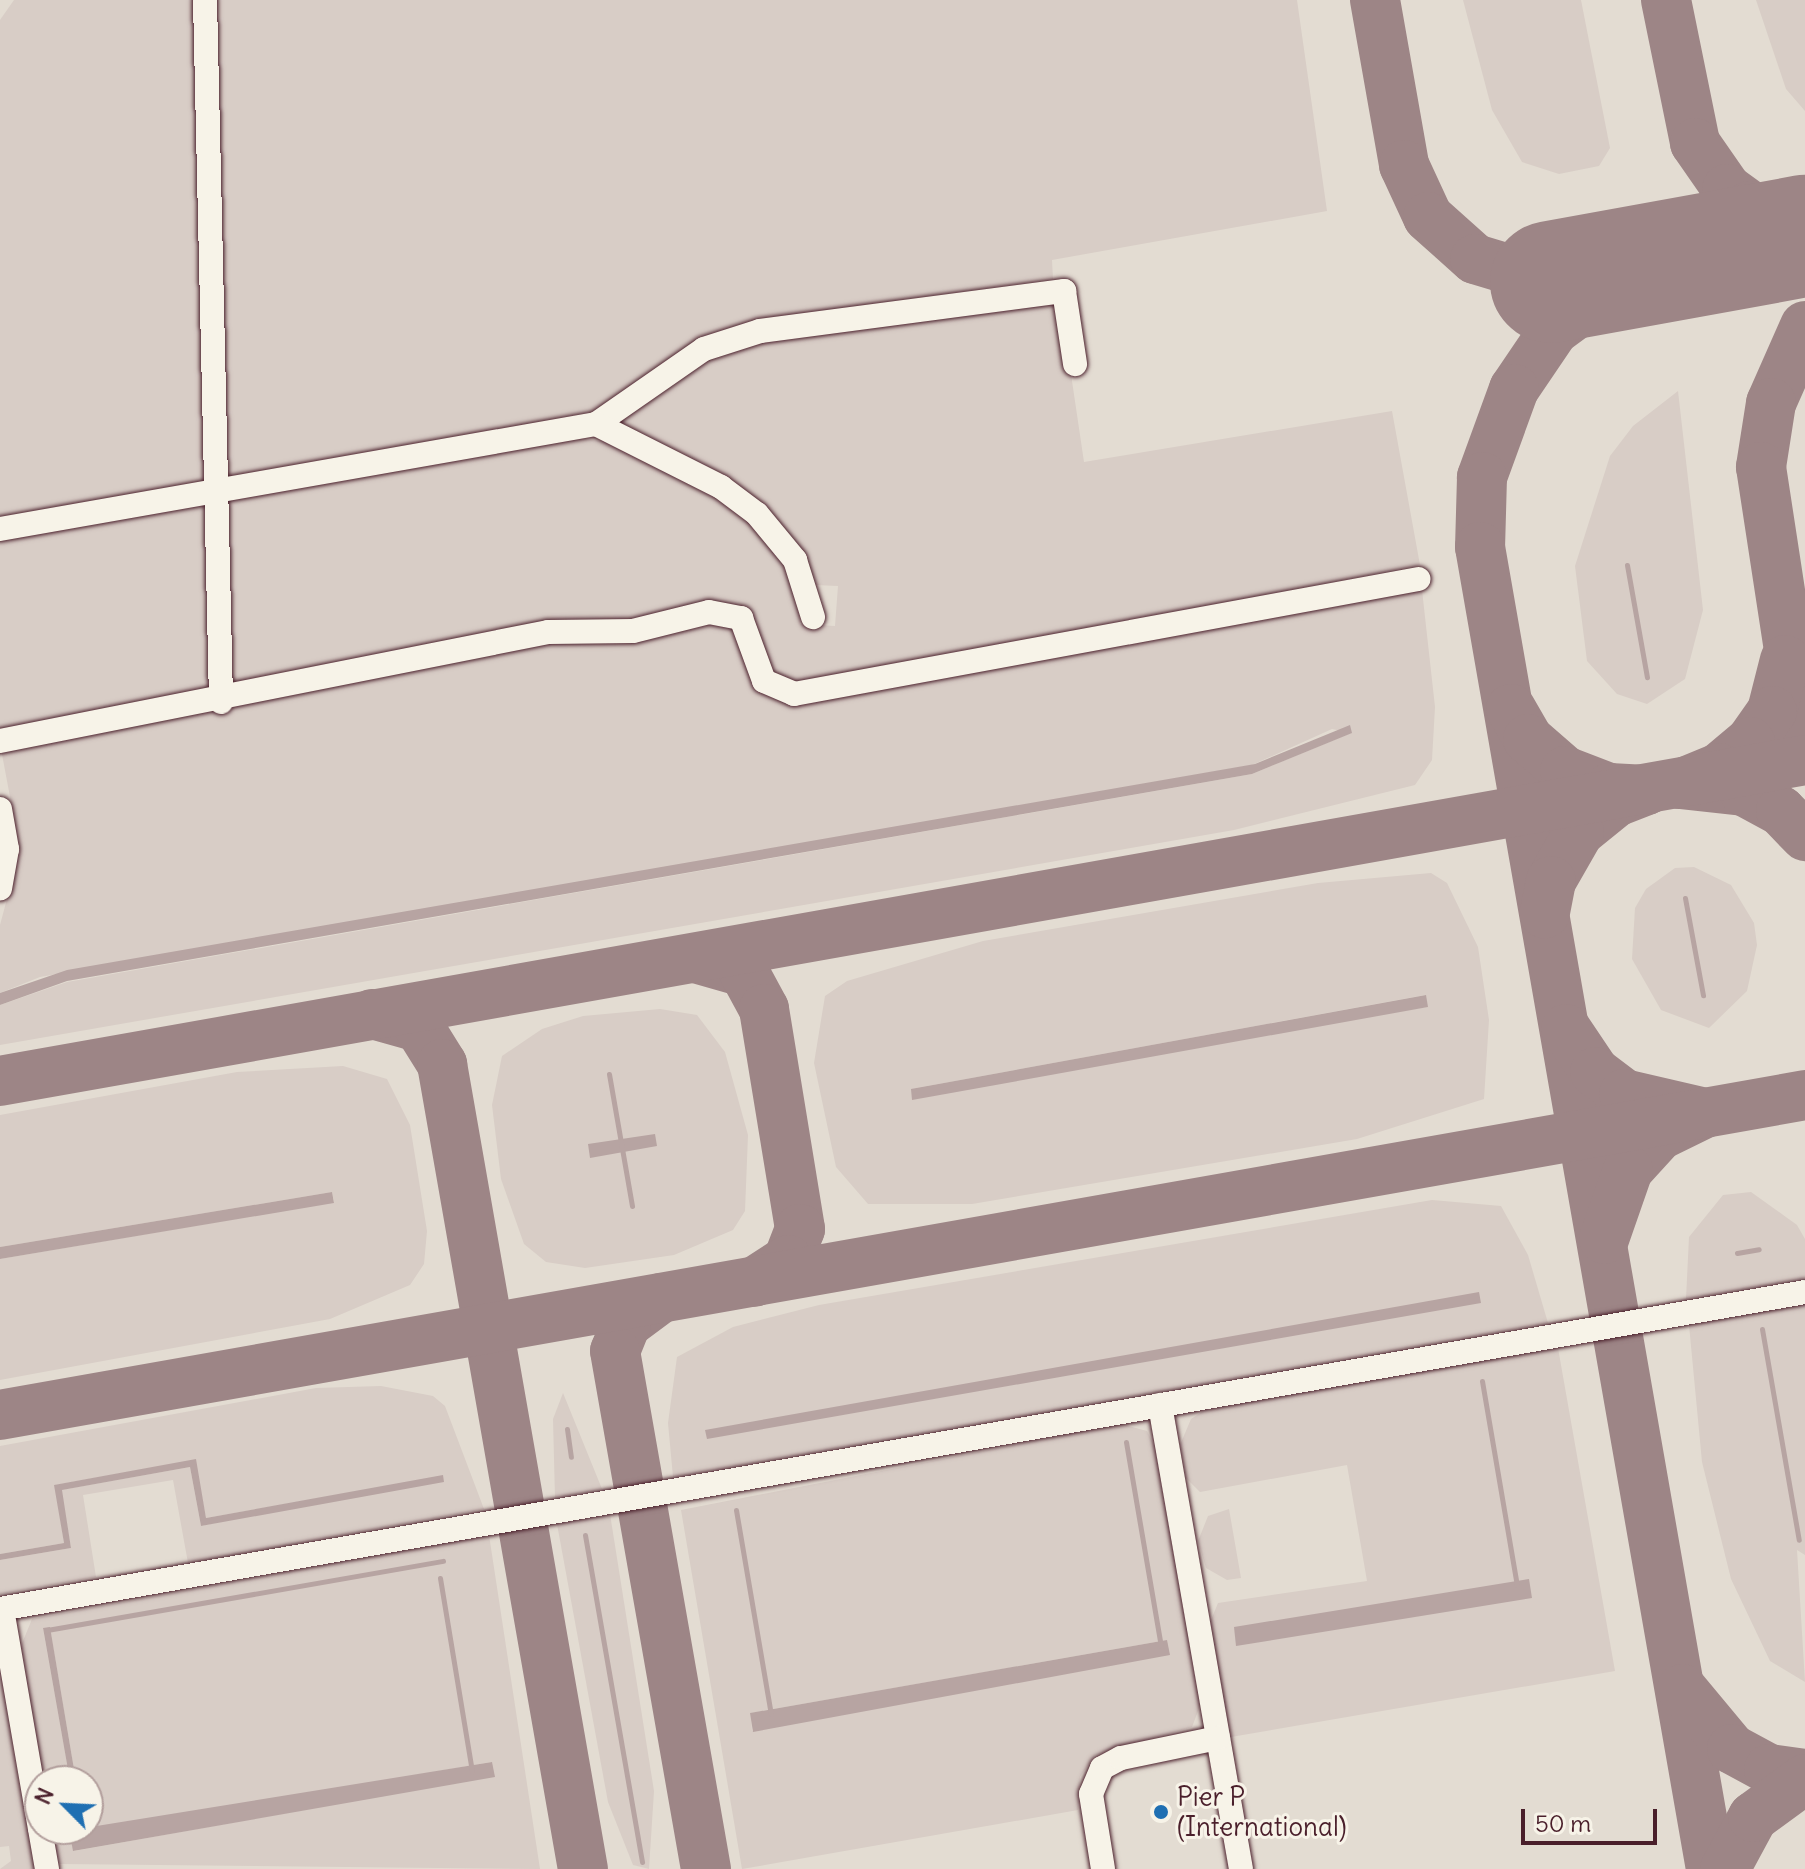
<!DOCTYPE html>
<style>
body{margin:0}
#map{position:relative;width:1805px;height:1869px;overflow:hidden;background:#f0ebe0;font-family:Delius,sans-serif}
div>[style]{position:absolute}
.built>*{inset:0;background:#e3dcd2}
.green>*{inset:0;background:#d8cdc6}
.water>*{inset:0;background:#b7a4a2}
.stream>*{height:5px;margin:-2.5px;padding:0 2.5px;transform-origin:2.5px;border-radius:2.5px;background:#b7a4a2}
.taxiway>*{height:50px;margin:-25px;padding:0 25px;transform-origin:25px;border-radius:25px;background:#9d8586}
.runway>*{height:122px;margin:-61px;padding:0 61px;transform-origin:61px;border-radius:61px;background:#9d8586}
.roads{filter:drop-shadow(0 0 2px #4a1f2b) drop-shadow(0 0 2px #4a1f2b)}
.minor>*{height:24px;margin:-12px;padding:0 12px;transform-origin:12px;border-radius:12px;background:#f7f3e8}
.dots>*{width:22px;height:22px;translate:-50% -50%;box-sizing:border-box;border:4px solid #f7f3e8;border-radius:50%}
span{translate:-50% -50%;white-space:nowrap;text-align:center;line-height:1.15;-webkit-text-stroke:6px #f7f3e8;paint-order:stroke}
.poi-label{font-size:26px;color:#4a1f2b}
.left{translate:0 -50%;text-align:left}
.north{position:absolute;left:24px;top:1765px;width:80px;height:80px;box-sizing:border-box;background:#f7f3e8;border:2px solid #b29e9c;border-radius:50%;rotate:294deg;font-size:22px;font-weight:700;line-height:32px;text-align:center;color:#4a1f2b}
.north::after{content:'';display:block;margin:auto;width:28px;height:36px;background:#1f6fb2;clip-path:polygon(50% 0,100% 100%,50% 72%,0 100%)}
.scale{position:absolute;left:1521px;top:1809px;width:136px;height:36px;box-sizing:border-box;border:4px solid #4a1f2b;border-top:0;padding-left:10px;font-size:24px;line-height:28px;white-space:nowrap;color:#4a1f2b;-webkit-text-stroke:6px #f7f3e8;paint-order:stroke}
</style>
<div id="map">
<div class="built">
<i style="clip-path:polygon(evenodd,0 0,1805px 0,1805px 1869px,0 1869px,0 0,40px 1781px,88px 1781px,88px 1829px,40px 1829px,40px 1781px)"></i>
</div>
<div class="green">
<i style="clip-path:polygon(14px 0,198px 0,206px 485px,0 523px,0 20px)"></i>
<i style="clip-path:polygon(214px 0,1297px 0,1327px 211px,1052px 260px,1053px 279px,799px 314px,595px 411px,223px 483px)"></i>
<i style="clip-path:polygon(1463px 0,1581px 0,1610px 148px,1599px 166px,1559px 174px,1522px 162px,1492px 110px)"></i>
<i style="clip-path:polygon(1756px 0,1805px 0,1805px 111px,1786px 89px)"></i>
<i style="clip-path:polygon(1060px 300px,1084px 462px,1392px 411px,1420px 565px,793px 685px,771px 673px,750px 611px,726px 604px,626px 627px,534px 627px,320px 677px,225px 688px,220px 499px,571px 437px,613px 443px,721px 495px,778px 548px,796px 585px,800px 624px,835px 626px,838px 586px,815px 585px,781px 528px,728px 482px,616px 423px,720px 353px,827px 325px)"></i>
<i style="clip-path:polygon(1678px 391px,1703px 610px,1685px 679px,1647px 704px,1617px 694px,1587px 661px,1575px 566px,1610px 456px,1633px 426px)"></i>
<i style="clip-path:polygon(205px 503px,214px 695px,0 735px,0 535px)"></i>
<i style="clip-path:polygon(1422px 590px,1435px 707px,1432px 760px,1415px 785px,1234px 830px,0 1045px,0 1005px,67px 982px,1252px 774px,1351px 733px,1332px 729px,1252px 765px,40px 977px,0 993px,0 925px,20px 850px,1px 749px,518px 644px,678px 624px,736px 624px,758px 689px,784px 702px)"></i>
<i style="clip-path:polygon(1694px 867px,1731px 885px,1754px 923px,1757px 945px,1747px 991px,1709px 1028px,1661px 1010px,1632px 959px,1635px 908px,1646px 889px,1675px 868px)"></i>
<i style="clip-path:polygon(evenodd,1431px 873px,1447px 883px,1478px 947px,1489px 1020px,1484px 1099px,1357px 1139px,972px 1204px,868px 1204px,836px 1167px,814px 1063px,825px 996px,847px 981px,983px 941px,1318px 883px,1431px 873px,1425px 995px,1427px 1007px,911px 1089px,1425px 995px)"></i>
<i style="clip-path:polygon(660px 1009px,697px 1015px,725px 1052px,748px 1135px,745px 1211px,733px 1230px,674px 1255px,585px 1268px,546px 1262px,524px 1244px,501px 1179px,492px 1105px,502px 1056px,542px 1029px,583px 1016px)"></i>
<i style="clip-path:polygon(343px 1066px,387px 1079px,410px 1125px,427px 1231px,424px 1264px,410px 1285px,330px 1319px,0 1380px,0 1259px,334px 1202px,332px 1192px,0 1247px,0 1115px,237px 1072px)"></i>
<i style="clip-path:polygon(1751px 1192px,1797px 1225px,1805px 1239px,1805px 1278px,1686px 1299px,1689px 1237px,1723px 1195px)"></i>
<i style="clip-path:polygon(1432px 1200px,1501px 1206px,1528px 1255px,1548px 1323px,673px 1477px,668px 1423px,677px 1357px,733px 1327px,819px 1305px)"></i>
<i style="clip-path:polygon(1805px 1303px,1805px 1555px,1797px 1550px,1805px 1682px,1770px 1661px,1731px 1579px,1702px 1462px,1689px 1325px)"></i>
<i style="clip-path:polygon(1558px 1348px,1615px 1671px,1231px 1737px,1209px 1625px,1218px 1603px,1367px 1581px,1347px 1465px,1200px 1492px,1186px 1478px,1180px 1445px,1191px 1419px,1205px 1410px)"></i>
<i style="clip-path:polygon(381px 1386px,433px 1396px,445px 1406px,484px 1509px,188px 1563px,173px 1480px,83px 1495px,96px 1577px,0 1594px,0 1560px,71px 1548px,61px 1490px,190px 1467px,201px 1526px,443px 1476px,206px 1518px,195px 1460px,55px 1485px,64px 1543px,0 1554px,0 1446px,316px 1388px)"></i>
<i style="clip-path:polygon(563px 1393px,602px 1489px,555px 1498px,553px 1419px)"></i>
<i style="clip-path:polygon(evenodd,1121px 1424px,1147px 1431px,1155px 1447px,1200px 1706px,1192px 1727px,1095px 1755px,1080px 1777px,1078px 1810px,742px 1869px,681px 1510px,1121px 1424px,1167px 1640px,752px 1731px,751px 1713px,1167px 1640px)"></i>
<i style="clip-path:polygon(1229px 1509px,1241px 1578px,1227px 1580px,1206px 1568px,1198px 1541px,1208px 1516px)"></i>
<i style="clip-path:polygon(610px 1514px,654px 1791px,649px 1869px,633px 1865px,608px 1802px,557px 1524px)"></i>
<i style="clip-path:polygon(489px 1535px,540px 1869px,60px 1864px,51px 1829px,78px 1829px,70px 1835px,74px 1851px,494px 1776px,491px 1762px,85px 1832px,88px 1781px,76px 1781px,50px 1628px,43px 1629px,70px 1781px,43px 1781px,21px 1646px,32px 1619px)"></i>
<i style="clip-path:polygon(0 1674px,34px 1869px,0 1869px,11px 1861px,9px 1846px,0 1847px)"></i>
</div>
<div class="water">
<i style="clip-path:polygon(1350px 725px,1352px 733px,1252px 774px,67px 981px,0 1005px,0 993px,67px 970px,1255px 764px)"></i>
<i style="clip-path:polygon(1426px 995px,1428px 1007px,912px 1100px,911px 1089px)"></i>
<i style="clip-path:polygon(655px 1134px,657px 1146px,590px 1158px,588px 1144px)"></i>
<i style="clip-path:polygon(332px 1192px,334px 1203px,0 1259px,0 1247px)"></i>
<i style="clip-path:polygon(1479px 1292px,1481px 1303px,707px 1439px,705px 1430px)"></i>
<i style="clip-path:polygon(196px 1459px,206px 1518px,443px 1475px,444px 1482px,201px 1526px,190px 1467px,62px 1490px,71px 1548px,0 1560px,0 1554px,64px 1543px,54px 1485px)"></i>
<i style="clip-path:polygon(1529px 1579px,1532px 1598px,1236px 1646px,1234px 1627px)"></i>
<i style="clip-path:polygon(50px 1627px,76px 1781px,70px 1781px,43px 1628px)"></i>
<i style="clip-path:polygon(1167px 1640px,1170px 1655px,753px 1732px,750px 1713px)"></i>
<i style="clip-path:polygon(492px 1762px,495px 1777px,73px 1851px,70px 1835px,78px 1829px)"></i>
</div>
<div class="stream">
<i style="left:1627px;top:565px;width:114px;rotate:79.9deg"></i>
<i style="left:1685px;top:898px;width:99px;rotate:79.5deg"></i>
<i style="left:609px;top:1074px;width:134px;rotate:80.1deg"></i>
<i style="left:1737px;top:1253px;width:22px;rotate:-10deg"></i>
<i style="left:1762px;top:1329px;width:214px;rotate:80.1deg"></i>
<i style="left:1482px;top:1381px;width:207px;rotate:80.3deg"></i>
<i style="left:567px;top:1429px;width:28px;rotate:82deg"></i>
<i style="left:1126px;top:1442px;width:207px;rotate:80.3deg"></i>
<i style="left:736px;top:1510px;width:207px;rotate:80.3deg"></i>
<i style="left:585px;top:1535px;width:332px;rotate:80.1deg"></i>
<i style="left:440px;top:1578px;width:196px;rotate:80.6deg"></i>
<i style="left:47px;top:1630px;width:402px;rotate:-9.9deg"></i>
</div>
<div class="taxiway">
<i style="left:1375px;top:0;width:168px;rotate:80deg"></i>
<i style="left:1404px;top:165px;width:57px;rotate:65.2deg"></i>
<i style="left:1428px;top:217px;width:63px;rotate:41.8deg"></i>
<i style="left:1475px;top:259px;width:79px;rotate:16.8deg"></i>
<i style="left:1666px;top:0;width:146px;rotate:78.5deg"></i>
<i style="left:1695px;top:143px;width:56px;rotate:55.2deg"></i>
<i style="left:1727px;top:189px;width:29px;rotate:36deg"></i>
<i style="left:1750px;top:206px;width:59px;rotate:20deg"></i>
<i style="left:1644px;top:264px;width:112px;rotate:143.7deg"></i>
<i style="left:1554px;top:330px;width:71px;rotate:124.1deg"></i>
<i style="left:1514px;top:389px;width:94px;rotate:110deg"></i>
<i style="left:1482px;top:477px;width:70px;rotate:91.6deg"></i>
<i style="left:1480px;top:547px;width:1342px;rotate:80.09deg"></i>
<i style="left:1805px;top:326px;width:84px;rotate:113.8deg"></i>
<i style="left:1771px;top:403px;width:65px;rotate:98.9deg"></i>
<i style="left:1761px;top:467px;width:291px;rotate:81.3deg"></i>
<i style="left:1785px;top:660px;width:53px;rotate:104.3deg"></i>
<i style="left:1772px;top:711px;width:38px;rotate:125deg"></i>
<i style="left:1750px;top:742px;width:40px;rotate:140deg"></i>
<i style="left:1719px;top:768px;width:42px;rotate:157.7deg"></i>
<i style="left:1680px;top:784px;width:64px;rotate:6.2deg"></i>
<i style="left:1744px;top:791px;width:42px;rotate:28.4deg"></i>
<i style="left:1781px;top:811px;width:35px;rotate:46deg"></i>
<i style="left:1511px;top:709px;width:34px;rotate:60deg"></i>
<i style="left:1528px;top:739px;width:49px;rotate:40.9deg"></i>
<i style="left:1565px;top:771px;width:47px;rotate:21.1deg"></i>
<i style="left:1609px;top:788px;width:38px;rotate:3deg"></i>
<i style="left:1647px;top:790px;width:33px;rotate:159deg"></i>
<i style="left:1616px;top:802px;width:48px;rotate:141deg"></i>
<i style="left:1579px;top:832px;width:56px;rotate:119.7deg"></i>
<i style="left:1551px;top:881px;width:33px;rotate:101deg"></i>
<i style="left:695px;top:958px;width:51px;rotate:15.9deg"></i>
<i style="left:744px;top:972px;width:42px;rotate:61.6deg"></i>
<i style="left:764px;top:1009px;width:223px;rotate:80.7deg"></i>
<i style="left:800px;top:1229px;width:33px;rotate:111deg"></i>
<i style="left:788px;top:1260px;width:40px;rotate:147.1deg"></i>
<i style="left:372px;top:1014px;width:49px;rotate:15.5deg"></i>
<i style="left:419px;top:1027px;width:44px;rotate:58.1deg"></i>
<i style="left:442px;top:1064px;width:817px;rotate:80.07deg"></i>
<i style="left:1566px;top:1029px;width:52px;rotate:56deg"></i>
<i style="left:1595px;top:1072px;width:36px;rotate:37deg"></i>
<i style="left:1624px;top:1094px;width:83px;rotate:13.2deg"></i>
<i style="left:1705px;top:1113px;width:50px;rotate:153.9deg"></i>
<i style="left:1660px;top:1135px;width:47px;rotate:132.4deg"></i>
<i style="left:1628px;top:1170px;width:73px;rotate:109.2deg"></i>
<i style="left:0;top:1081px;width:1833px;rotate:-10.08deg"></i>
<i style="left:661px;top:1298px;width:44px;rotate:143.4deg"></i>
<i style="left:626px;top:1324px;width:29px;rotate:112deg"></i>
<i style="left:615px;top:1351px;width:526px;rotate:80.04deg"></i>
<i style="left:0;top:1415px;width:1833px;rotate:-10.05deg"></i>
<i style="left:1682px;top:1689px;width:78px;rotate:50.2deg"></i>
<i style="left:1732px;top:1749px;width:42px;rotate:28.4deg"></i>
<i style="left:1769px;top:1769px;width:36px;rotate:8deg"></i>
<i style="left:1725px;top:1869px;width:59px;rotate:-61.7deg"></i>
<i style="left:1753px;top:1817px;width:64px;rotate:-36.2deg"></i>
</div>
<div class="runway">
<i style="left:1551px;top:282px;width:258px;rotate:-10.3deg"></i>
</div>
<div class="roads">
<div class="minor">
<i style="left:205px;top:0;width:702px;rotate:88.69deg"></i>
<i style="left:596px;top:424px;width:131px;rotate:-34.8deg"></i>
<i style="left:704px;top:349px;width:59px;rotate:-17.8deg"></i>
<i style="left:760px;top:331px;width:307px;rotate:-7.5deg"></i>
<i style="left:1064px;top:291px;width:74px;rotate:81.4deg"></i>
<i style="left:0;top:529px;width:605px;rotate:-9.99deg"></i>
<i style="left:596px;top:424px;width:140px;rotate:26.7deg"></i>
<i style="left:721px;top:487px;width:45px;rotate:36.9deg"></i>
<i style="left:757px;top:514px;width:60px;rotate:50.4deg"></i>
<i style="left:795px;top:560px;width:60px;rotate:72.5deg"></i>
<i style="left:0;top:741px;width:559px;rotate:-11.25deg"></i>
<i style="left:548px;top:632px;width:85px;rotate:-0.7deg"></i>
<i style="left:633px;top:631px;width:78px;rotate:-14deg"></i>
<i style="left:709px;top:612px;width:33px;rotate:11deg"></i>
<i style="left:741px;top:618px;width:67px;rotate:69.9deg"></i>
<i style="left:764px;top:681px;width:33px;rotate:23deg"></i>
<i style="left:794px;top:694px;width:635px;rotate:-10.43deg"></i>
<i style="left:0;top:809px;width:41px;rotate:80.1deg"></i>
<i style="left:7px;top:849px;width:40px;rotate:100deg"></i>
<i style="left:1160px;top:1405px;width:471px;rotate:80.1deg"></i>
<i style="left:0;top:1609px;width:1833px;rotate:-9.96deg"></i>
<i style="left:2px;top:1609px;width:222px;rotate:80.2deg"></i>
<i style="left:40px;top:1829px;width:41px;rotate:80.1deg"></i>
<i style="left:1103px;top:1869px;width:76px;rotate:-99.1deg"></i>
<i style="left:1091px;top:1794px;width:28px;rotate:-67deg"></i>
<i style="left:1102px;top:1768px;width:21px;rotate:-28deg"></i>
<i style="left:1121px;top:1758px;width:99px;rotate:-11.7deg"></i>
</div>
</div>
<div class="dots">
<i style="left:1161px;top:1812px;background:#1f6fb2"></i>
</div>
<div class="poi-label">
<span class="left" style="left:1177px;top:1812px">Pier P<br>(International)</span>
</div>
<div class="north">N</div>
<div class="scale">50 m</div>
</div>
